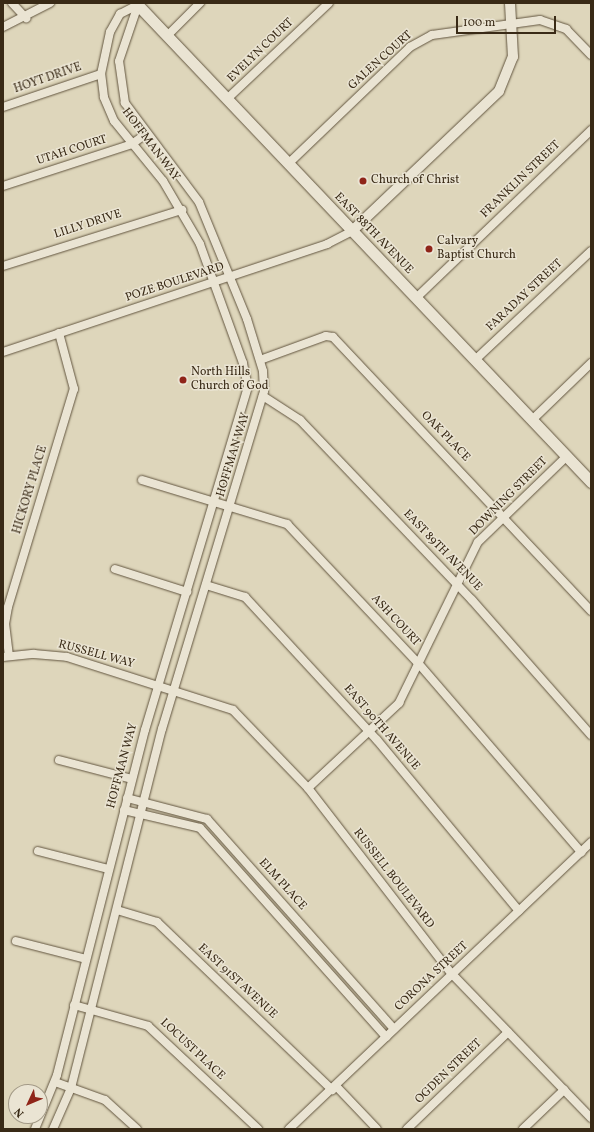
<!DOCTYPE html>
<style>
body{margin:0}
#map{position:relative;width:594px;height:1132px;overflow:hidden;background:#ded6bb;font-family:Vollkorn,serif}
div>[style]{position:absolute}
.roads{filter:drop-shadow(0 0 1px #62553f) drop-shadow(0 0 1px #62553f)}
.minor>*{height:8px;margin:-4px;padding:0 4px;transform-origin:4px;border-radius:4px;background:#eae4d3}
.tertiary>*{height:10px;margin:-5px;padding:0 5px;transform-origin:5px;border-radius:5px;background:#eae4d3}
.secondary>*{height:11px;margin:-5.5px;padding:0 5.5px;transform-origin:5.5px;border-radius:5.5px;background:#eae4d3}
.dots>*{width:11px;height:11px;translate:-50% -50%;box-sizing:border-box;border:2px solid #eae4d3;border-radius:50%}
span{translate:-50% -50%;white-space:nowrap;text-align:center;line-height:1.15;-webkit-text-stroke:3px #eae4d3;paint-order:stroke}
.street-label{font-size:12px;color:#392a16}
.poi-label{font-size:12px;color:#392a16}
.left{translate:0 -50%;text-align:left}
.frame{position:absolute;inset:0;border:4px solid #392a16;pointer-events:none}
.north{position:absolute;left:8px;top:1084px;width:40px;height:40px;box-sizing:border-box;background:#eae4d3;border:1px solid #a39a87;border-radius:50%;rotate:226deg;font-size:11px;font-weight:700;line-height:16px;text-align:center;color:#392a16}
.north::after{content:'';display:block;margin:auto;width:14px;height:18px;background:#8f2418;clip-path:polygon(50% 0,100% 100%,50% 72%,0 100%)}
.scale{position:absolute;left:456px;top:16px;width:100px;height:18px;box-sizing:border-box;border:2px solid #392a16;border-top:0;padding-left:5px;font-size:12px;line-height:14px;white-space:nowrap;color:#392a16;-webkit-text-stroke:3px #eae4d3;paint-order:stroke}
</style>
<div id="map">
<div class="roads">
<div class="minor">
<i style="left:12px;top:3px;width:21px;rotate:47deg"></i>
<i style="left:3px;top:27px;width:53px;rotate:-27.1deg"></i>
<i style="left:167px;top:36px;width:47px;rotate:-45deg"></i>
<i style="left:227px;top:99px;width:140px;rotate:-43.3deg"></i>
<i style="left:3px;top:107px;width:103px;rotate:-18.6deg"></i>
<i style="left:288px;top:164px;width:169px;rotate:-43.8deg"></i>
<i style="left:410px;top:47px;width:25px;rotate:-29deg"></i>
<i style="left:432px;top:35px;width:109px;rotate:-7.9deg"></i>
<i style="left:540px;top:20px;width:28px;rotate:19deg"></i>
<i style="left:566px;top:29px;width:36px;rotate:46deg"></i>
<i style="left:3px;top:186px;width:136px;rotate:-18deg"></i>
<i style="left:132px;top:144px;width:17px;rotate:-36deg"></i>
<i style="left:3px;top:266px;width:188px;rotate:-17.4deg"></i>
<i style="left:416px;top:298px;width:243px;rotate:-43.8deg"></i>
<i style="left:3px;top:352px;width:342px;rotate:-18.4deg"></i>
<i style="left:327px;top:244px;width:28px;rotate:-27deg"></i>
<i style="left:260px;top:360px;width:70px;rotate:-20deg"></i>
<i style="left:326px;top:336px;width:7px;rotate:8deg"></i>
<i style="left:333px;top:337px;width:376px;rotate:46.7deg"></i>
<i style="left:475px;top:360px;width:159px;rotate:-43.2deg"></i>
<i style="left:263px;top:396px;width:44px;rotate:33deg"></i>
<i style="left:300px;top:420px;width:249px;rotate:46.3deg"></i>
<i style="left:472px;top:600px;width:180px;rotate:48.6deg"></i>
<i style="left:532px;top:420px;width:82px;rotate:-44deg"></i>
<i style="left:142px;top:480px;width:152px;rotate:16.9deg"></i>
<i style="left:287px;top:524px;width:191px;rotate:46.7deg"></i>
<i style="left:418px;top:663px;width:250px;rotate:49.2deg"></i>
<i style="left:115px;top:569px;width:76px;rotate:17.7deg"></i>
<i style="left:206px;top:585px;width:41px;rotate:17.1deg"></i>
<i style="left:245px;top:597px;width:195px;rotate:47.3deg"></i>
<i style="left:377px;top:740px;width:222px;rotate:50.3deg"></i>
<i style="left:9px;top:656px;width:32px;rotate:-97deg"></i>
<i style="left:5px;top:624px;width:17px;rotate:-80deg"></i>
<i style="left:8px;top:607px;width:228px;rotate:-73.2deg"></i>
<i style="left:74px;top:389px;width:58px;rotate:-105deg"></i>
<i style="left:3px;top:657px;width:31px;rotate:-6deg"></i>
<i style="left:34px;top:654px;width:33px;rotate:5deg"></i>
<i style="left:67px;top:657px;width:174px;rotate:17.7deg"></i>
<i style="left:233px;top:710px;width:108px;rotate:46.1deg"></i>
<i style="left:308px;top:788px;width:235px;rotate:52.3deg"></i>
<i style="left:452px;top:974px;width:200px;rotate:46deg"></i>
<i style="left:59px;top:760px;width:75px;rotate:14.6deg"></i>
<i style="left:308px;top:788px;width:125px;rotate:-43deg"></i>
<i style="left:399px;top:703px;width:179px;rotate:-63.9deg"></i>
<i style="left:478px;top:542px;width:124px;rotate:-44deg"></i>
<i style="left:127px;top:798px;width:83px;rotate:14.7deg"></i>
<i style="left:207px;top:819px;width:281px;rotate:48.3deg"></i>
<i style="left:124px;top:810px;width:78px;rotate:13.3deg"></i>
<i style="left:200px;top:828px;width:280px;rotate:48.3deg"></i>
<i style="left:38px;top:851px;width:72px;rotate:14.4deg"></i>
<i style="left:117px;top:910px;width:42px;rotate:16.7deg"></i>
<i style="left:157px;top:922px;width:243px;rotate:43.8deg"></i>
<i style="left:16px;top:941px;width:72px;rotate:14.4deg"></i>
<i style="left:74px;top:1005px;width:77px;rotate:15.8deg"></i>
<i style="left:148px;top:1026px;width:151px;rotate:43.1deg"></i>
<i style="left:55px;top:1082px;width:53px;rotate:19.8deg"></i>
<i style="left:105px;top:1100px;width:43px;rotate:42.2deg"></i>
<i style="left:336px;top:1086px;width:59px;rotate:46.4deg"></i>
<i style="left:35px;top:1129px;width:58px;rotate:-67.8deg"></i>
<i style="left:57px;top:1075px;width:356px;rotate:-75.7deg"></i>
<i style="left:145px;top:730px;width:358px;rotate:-73.3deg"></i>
<i style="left:248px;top:387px;width:25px;rotate:-102deg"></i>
<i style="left:243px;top:363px;width:127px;rotate:-109.9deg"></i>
<i style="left:200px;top:244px;width:73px;rotate:-120.4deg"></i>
<i style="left:163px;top:181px;width:77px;rotate:-129.2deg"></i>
<i style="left:114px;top:121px;width:26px;rotate:-113deg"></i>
<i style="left:104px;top:97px;width:23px;rotate:-97deg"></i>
<i style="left:101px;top:74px;width:43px;rotate:-77.9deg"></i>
<i style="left:110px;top:32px;width:21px;rotate:-61deg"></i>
<i style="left:120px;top:14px;width:20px;rotate:-27deg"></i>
<i style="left:53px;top:1129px;width:45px;rotate:-66.3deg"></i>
<i style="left:71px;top:1088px;width:370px;rotate:-75.8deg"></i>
<i style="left:162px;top:729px;width:353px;rotate:-73.2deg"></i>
<i style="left:264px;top:391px;width:20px;rotate:-93deg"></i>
<i style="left:263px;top:371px;width:54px;rotate:-107.1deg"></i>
<i style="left:247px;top:319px;width:126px;rotate:-112.3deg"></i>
<i style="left:199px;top:202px;width:124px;rotate:-126.8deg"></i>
<i style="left:125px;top:103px;width:42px;rotate:-98.1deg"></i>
<i style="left:119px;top:61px;width:59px;rotate:-71.3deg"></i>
<i style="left:289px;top:1129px;width:417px;rotate:-43.5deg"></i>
<i style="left:407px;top:1129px;width:140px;rotate:-43.8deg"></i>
<i style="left:523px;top:1129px;width:57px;rotate:-43.6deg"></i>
</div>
<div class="tertiary">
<i style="left:352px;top:231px;width:203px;rotate:-43.6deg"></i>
<i style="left:499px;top:91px;width:37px;rotate:-68deg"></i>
<i style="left:513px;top:57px;width:54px;rotate:-93.2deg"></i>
</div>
<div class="secondary">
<i style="left:136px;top:3px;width:661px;rotate:46.47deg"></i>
</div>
</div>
<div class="dots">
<i style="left:363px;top:181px;background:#8f2418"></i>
<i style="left:429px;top:249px;background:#8f2418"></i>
<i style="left:183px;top:380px;background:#8f2418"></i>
</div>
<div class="street-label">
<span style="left:261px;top:51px;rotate:-44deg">EVELYN COURT</span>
<span style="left:381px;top:61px;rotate:-42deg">GALEN COURT</span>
<span style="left:48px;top:79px;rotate:-19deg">HOYT DRIVE</span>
<span style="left:150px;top:145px;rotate:53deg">HOFFMAN WAY</span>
<span style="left:72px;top:151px;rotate:-18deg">UTAH COURT</span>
<span style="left:521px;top:180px;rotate:-44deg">FRANKLIN STREET</span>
<span style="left:88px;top:225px;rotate:-18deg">LILLY DRIVE</span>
<span style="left:373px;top:234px;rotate:46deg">EAST 88TH AVENUE</span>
<span style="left:175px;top:283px;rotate:-18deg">POZE BOULEVARD</span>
<span style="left:525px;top:296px;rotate:-43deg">FARADAY STREET</span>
<span style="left:445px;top:437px;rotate:46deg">OAK PLACE</span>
<span style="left:234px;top:455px;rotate:-73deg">HOFFMAN WAY</span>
<span style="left:31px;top:490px;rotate:-73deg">HICKORY PLACE</span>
<span style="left:509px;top:497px;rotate:-45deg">DOWNING STREET</span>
<span style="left:442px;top:551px;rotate:46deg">EAST 89TH AVENUE</span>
<span style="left:395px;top:621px;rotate:47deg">ASH COURT</span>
<span style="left:96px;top:655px;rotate:15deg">RUSSELL WAY</span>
<span style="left:381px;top:728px;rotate:49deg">EAST 90TH AVENUE</span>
<span style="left:123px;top:766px;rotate:-75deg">HOFFMAN WAY</span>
<span style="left:393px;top:879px;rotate:52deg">RUSSELL BOULEVARD</span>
<span style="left:282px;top:885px;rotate:48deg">ELM PLACE</span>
<span style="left:432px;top:977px;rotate:-43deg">CORONA STREET</span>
<span style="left:237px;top:982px;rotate:43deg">EAST 91ST AVENUE</span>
<span style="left:192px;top:1050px;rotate:43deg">LOCUST PLACE</span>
<span style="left:449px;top:1072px;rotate:-44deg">OGDEN STREET</span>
</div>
<div class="poi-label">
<span class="left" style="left:371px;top:181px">Church of Christ</span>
<span class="left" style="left:437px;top:249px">Calvary<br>Baptist Church</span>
<span class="left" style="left:191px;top:380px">North Hills<br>Church of God</span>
</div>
<div class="frame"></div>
<div class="north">N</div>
<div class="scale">100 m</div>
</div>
